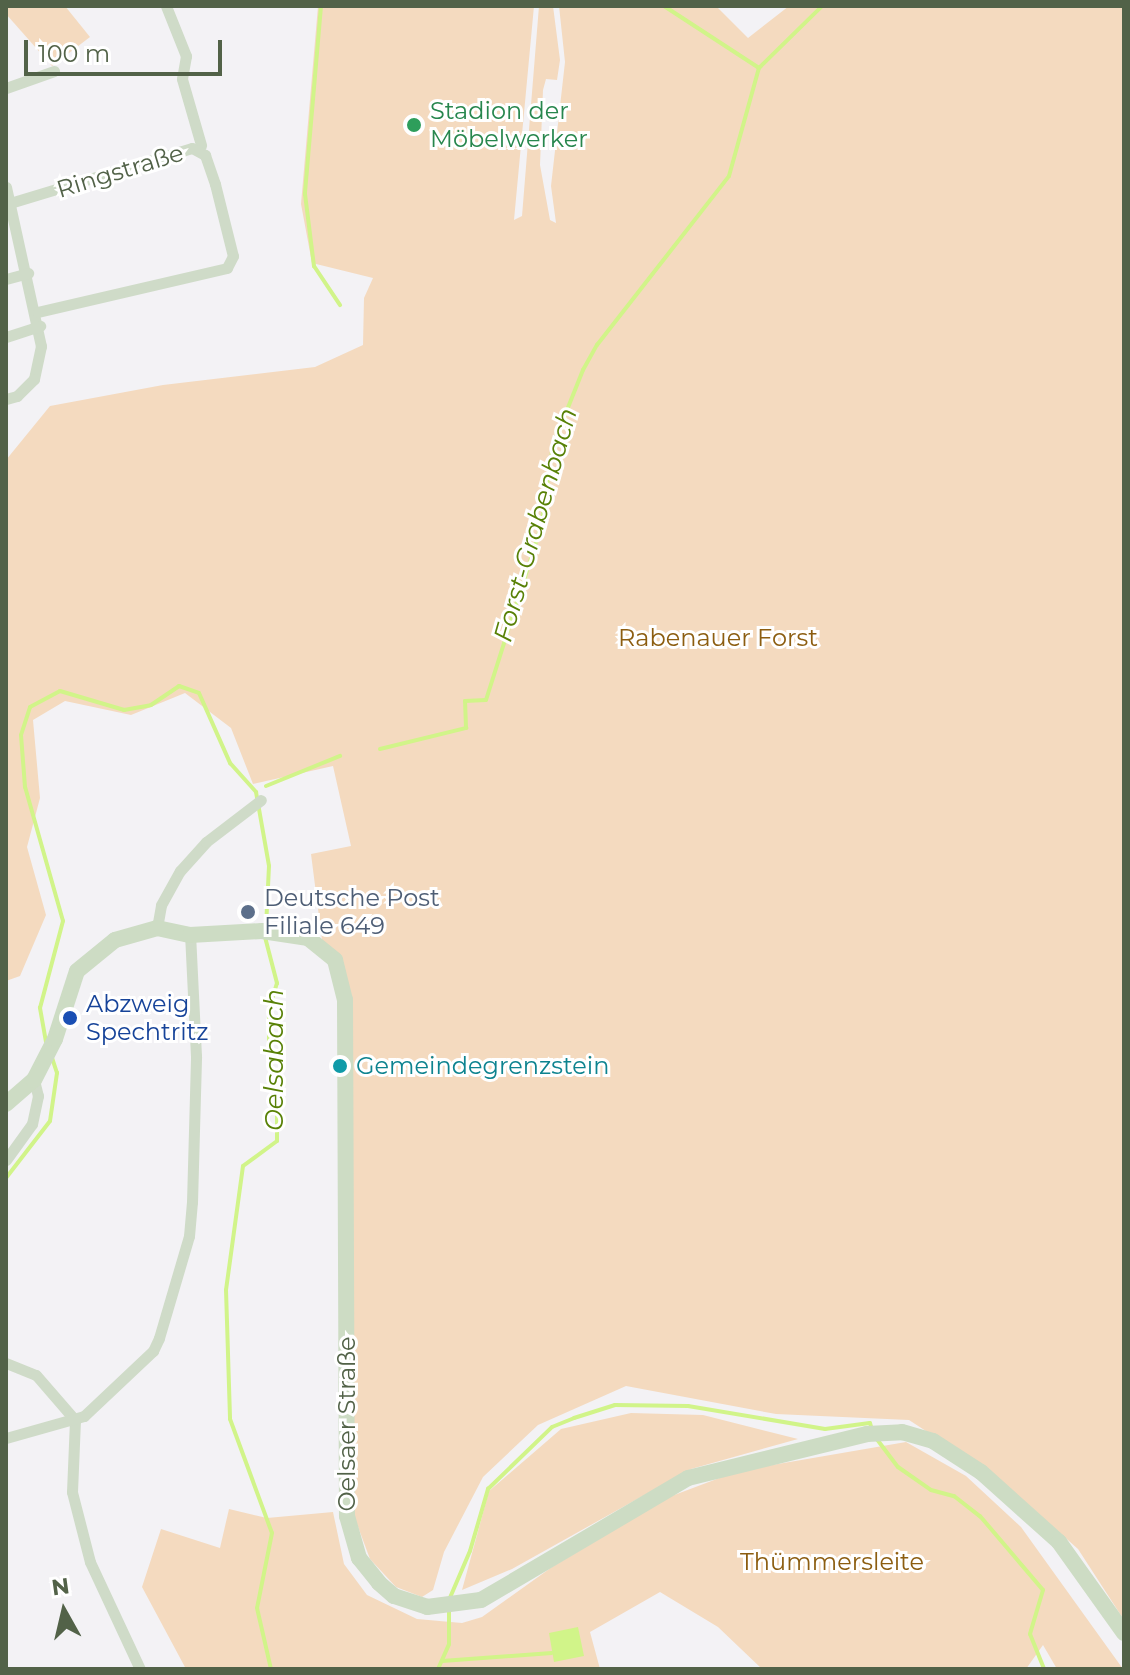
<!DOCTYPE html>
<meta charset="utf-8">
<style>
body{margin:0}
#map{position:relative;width:1130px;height:1675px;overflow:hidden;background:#f3f2f5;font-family:Montserrat,sans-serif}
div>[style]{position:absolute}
.green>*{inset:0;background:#f4dabf}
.water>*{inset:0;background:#d1f489}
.stream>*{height:4px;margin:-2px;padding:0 2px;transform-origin:2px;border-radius:2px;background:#d1f489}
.street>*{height:11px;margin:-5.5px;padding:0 5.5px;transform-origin:5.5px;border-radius:5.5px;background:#cfdbc8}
.secondary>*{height:16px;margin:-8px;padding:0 8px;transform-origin:8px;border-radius:8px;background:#cddcc4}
.dots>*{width:22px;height:22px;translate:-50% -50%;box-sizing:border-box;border:4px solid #fff;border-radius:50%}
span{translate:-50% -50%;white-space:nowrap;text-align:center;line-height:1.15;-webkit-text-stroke:6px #fff;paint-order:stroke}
.leisure-label{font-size:24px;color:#27864d}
.left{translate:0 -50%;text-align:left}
.street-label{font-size:24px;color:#526248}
.park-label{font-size:24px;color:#8c5d10}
.service-label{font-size:24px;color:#4e5e75}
.transit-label{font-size:24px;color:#164399}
.culture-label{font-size:24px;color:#0d838f}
.water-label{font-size:26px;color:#588106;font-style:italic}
.frame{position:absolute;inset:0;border:8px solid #526248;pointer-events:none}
.north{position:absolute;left:24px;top:1571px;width:80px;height:80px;-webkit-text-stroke:6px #fff;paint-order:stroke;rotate:352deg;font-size:22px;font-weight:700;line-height:32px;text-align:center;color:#526248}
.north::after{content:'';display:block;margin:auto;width:28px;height:36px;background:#526248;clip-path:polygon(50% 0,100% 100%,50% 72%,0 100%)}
.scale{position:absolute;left:24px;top:40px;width:198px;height:36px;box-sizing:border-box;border:4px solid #526248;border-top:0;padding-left:10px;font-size:24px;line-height:28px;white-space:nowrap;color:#526248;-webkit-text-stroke:6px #fff;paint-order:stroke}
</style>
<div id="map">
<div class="green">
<i style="clip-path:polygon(6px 6px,65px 6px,90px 37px,52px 66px,6px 14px)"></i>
<i style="clip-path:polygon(318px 6px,534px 6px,514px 220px,522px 216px,539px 6px,553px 6px,560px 60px,557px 80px,546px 79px,543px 90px,540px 165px,550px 220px,556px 223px,551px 186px,565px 62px,559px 6px,716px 6px,748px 38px,789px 6px,1124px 6px,1124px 1620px,1078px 1549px,998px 1478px,909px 1420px,776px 1414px,626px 1386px,538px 1425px,483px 1477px,444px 1552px,433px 1590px,422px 1597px,396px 1587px,370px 1559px,354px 1516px,347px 1014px,323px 948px,311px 854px,351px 846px,333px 766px,253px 784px,231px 728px,185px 693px,131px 715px,65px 701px,33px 720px,40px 798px,27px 847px,46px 915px,20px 976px,6px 981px,6px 460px,50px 406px,163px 385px,315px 367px,363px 345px,364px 298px,373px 278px,312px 263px,301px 204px)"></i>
<i style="clip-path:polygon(631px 1413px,703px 1415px,798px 1439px,691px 1469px,512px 1569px,462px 1590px,489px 1491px,561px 1429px)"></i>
<i style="clip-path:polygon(906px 1442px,966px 1476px,1021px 1527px,1123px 1669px,1057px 1669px,1043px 1645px,1026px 1669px,762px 1669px,718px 1627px,660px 1592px,590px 1632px,600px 1669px,186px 1669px,142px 1587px,161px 1529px,220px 1548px,229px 1509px,267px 1518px,333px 1512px,344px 1564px,367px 1595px,417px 1619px,462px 1623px,482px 1617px,552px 1567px,669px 1497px,738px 1471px)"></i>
</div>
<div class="water">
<i style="clip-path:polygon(578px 1627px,584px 1656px,554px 1662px,549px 1633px)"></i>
</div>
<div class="stream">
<i style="left:321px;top:6px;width:189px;rotate:94.9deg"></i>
<i style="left:305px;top:194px;width:73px;rotate:82.9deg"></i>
<i style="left:314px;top:266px;width:47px;rotate:56.3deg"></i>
<i style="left:664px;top:6px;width:113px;rotate:33.1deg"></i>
<i style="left:380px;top:749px;width:89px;rotate:-13.7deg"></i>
<i style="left:466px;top:728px;width:27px;rotate:-92deg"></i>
<i style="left:465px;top:701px;width:21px;rotate:-3deg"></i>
<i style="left:486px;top:700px;width:182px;rotate:-72.4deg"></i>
<i style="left:541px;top:527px;width:83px;rotate:-81.7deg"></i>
<i style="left:553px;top:445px;width:81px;rotate:-68.2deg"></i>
<i style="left:583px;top:370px;width:29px;rotate:-61deg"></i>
<i style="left:597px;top:345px;width:214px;rotate:-52deg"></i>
<i style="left:729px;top:176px;width:112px;rotate:-74.5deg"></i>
<i style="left:759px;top:68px;width:88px;rotate:-44.5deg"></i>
<i style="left:266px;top:786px;width:80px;rotate:-22.1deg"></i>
<i style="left:265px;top:937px;width:48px;rotate:75.4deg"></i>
<i style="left:277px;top:983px;width:28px;rotate:107deg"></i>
<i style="left:269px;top:1010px;width:41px;rotate:90deg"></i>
<i style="left:269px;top:1051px;width:44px;rotate:79.5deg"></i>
<i style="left:277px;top:1094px;width:47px;rotate:90deg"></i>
<i style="left:277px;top:1141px;width:42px;rotate:143.7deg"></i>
<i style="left:243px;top:1166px;width:125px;rotate:97.8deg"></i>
<i style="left:226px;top:1290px;width:129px;rotate:88.2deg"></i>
<i style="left:230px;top:1419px;width:121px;rotate:69.8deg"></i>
<i style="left:272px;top:1533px;width:76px;rotate:101.3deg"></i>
<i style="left:257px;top:1608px;width:63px;rotate:77.1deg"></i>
<i style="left:46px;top:1042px;width:35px;rotate:-100deg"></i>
<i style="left:40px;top:1008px;width:90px;rotate:-75.2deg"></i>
<i style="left:63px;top:921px;width:139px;rotate:-105.8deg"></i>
<i style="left:25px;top:787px;width:52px;rotate:-94.4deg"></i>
<i style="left:21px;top:735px;width:29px;rotate:-72deg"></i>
<i style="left:30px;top:707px;width:34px;rotate:-28deg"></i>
<i style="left:60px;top:691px;width:67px;rotate:16.5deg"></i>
<i style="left:124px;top:710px;width:27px;rotate:-10deg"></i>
<i style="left:151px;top:705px;width:34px;rotate:-34deg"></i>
<i style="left:179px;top:686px;width:21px;rotate:19deg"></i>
<i style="left:199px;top:693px;width:77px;rotate:66.1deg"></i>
<i style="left:230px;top:763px;width:39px;rotate:48deg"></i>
<i style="left:256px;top:792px;width:75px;rotate:80deg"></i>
<i style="left:269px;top:866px;width:62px;rotate:92.8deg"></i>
<i style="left:6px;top:1178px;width:72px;rotate:-52.3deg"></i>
<i style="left:50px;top:1121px;width:49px;rotate:-81.7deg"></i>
<i style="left:57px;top:1073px;width:16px;rotate:-108deg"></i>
<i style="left:876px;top:1438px;width:36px;rotate:53deg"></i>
<i style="left:898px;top:1467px;width:40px;rotate:34.9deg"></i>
<i style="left:931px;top:1490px;width:24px;rotate:15deg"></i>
<i style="left:954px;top:1496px;width:33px;rotate:38deg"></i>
<i style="left:980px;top:1516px;width:97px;rotate:49.6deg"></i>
<i style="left:1043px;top:1590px;width:46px;rotate:106.5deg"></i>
<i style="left:1030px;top:1634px;width:38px;rotate:68deg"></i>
<i style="left:449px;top:1600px;width:53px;rotate:-66.8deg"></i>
<i style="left:470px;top:1551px;width:65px;rotate:-73.8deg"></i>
<i style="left:488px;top:1489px;width:89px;rotate:-44.1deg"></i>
<i style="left:552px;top:1427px;width:24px;rotate:-22deg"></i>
<i style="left:574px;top:1418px;width:43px;rotate:-17.6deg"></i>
<i style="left:615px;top:1405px;width:73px;rotate:0.8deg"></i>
<i style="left:688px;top:1406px;width:139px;rotate:9.5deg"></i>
<i style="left:825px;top:1429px;width:45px;rotate:-7.6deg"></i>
<i style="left:870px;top:1423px;width:7px;rotate:74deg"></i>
<i style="left:442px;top:1661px;width:110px;rotate:-4.2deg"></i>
<i style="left:438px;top:1669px;width:27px;rotate:-66deg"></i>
<i style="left:449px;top:1644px;width:36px;rotate:-90deg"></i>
</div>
<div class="street">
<i style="left:166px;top:6px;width:54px;rotate:68.2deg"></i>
<i style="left:186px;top:56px;width:23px;rotate:100deg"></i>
<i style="left:182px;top:79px;width:69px;rotate:73.9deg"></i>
<i style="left:6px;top:88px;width:51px;rotate:-19.5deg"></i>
<i style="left:6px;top:187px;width:163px;rotate:77.6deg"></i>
<i style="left:41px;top:346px;width:34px;rotate:102deg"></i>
<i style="left:34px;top:379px;width:24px;rotate:135deg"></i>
<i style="left:17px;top:396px;width:11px;rotate:165deg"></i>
<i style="left:10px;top:203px;width:190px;rotate:-16.8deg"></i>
<i style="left:192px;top:148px;width:15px;rotate:28deg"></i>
<i style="left:205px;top:155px;width:31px;rotate:71deg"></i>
<i style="left:215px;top:184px;width:74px;rotate:76deg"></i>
<i style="left:233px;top:256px;width:13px;rotate:117deg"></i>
<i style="left:227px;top:268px;width:194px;rotate:166.9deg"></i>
<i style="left:6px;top:279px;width:23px;rotate:-15deg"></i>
<i style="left:6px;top:337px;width:36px;rotate:-18deg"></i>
<i style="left:157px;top:928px;width:23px;rotate:-80deg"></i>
<i style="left:161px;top:905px;width:39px;rotate:-61deg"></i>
<i style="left:180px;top:871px;width:39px;rotate:-48deg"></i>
<i style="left:206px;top:842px;width:69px;rotate:-37.4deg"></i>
<i style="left:6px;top:1160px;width:44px;rotate:-54.2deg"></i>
<i style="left:32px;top:1124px;width:29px;rotate:-78deg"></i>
<i style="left:38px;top:1096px;width:16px;rotate:-104deg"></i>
<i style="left:6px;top:1363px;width:32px;rotate:22deg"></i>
<i style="left:36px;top:1375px;width:60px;rotate:49.1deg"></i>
<i style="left:75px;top:1420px;width:72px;rotate:92.4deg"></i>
<i style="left:72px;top:1492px;width:72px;rotate:75.6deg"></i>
<i style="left:90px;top:1562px;width:118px;rotate:65deg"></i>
<i style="left:6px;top:1438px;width:81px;rotate:-15.8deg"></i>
<i style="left:84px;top:1416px;width:95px;rotate:-43.3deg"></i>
<i style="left:153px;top:1351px;width:14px;rotate:-65deg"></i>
<i style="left:159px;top:1338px;width:106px;rotate:-73.6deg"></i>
<i style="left:189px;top:1236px;width:34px;rotate:-85deg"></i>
<i style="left:192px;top:1202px;width:146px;rotate:-88.4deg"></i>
<i style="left:196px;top:1056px;width:121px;rotate:-92.8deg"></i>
</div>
<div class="secondary">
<i style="left:6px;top:1104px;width:37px;rotate:-41deg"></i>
<i style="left:34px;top:1080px;width:46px;rotate:-62.9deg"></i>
<i style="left:55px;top:1039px;width:71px;rotate:-72.1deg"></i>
<i style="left:77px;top:971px;width:49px;rotate:-39.2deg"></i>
<i style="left:115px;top:940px;width:44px;rotate:-15.9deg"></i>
<i style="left:157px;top:928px;width:34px;rotate:12deg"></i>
<i style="left:190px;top:935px;width:72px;rotate:-3.2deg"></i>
<i style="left:262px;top:931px;width:47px;rotate:8.7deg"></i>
<i style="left:308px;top:938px;width:35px;rotate:39deg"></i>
<i style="left:335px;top:960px;width:41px;rotate:76deg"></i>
<i style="left:345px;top:1000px;width:516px;rotate:89.78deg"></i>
<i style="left:347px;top:1516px;width:44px;rotate:74.1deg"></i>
<i style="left:359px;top:1558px;width:32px;rotate:51deg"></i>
<i style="left:379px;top:1583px;width:20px;rotate:41deg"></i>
<i style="left:394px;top:1596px;width:35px;rotate:18deg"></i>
<i style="left:427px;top:1607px;width:54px;rotate:-7.4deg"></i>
<i style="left:481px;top:1600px;width:240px;rotate:-30.5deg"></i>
<i style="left:688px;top:1478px;width:184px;rotate:-13.8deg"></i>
<i style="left:867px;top:1434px;width:35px;rotate:-3deg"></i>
<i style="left:902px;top:1432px;width:32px;rotate:16deg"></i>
<i style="left:933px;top:1441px;width:57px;rotate:32.9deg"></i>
<i style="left:981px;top:1472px;width:105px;rotate:41.9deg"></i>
<i style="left:1059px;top:1542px;width:112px;rotate:54.5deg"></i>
</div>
<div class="dots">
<i style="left:414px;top:125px;background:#2e9e5b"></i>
<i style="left:248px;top:912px;background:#5c6f8a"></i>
<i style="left:70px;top:1018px;background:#1a4fb4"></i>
<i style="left:340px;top:1066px;background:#0f9aa8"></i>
</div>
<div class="leisure-label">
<span class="left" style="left:430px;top:125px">Stadion der<br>Möbelwerker</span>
</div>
<div class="street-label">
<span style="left:120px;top:171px;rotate:-17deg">Ringstraße</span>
<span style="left:347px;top:1424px;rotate:-90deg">Oelsaer Straße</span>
</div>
<div class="park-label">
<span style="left:718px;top:638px">Rabenauer Forst</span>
<span style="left:832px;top:1562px">Thümmersleite</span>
</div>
<div class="service-label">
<span class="left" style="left:264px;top:912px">Deutsche Post<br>Filiale 649</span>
</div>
<div class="transit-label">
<span class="left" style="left:86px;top:1018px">Abzweig<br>Spechtritz</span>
</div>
<div class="culture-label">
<span class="left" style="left:356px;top:1066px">Gemeindegrenzstein</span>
</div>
<div class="water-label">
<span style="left:536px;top:525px;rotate:-74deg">Forst-Grabenbach</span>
<span style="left:275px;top:1060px;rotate:-90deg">Oelsabach</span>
</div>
<div class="frame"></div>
<div class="north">N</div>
<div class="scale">100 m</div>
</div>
